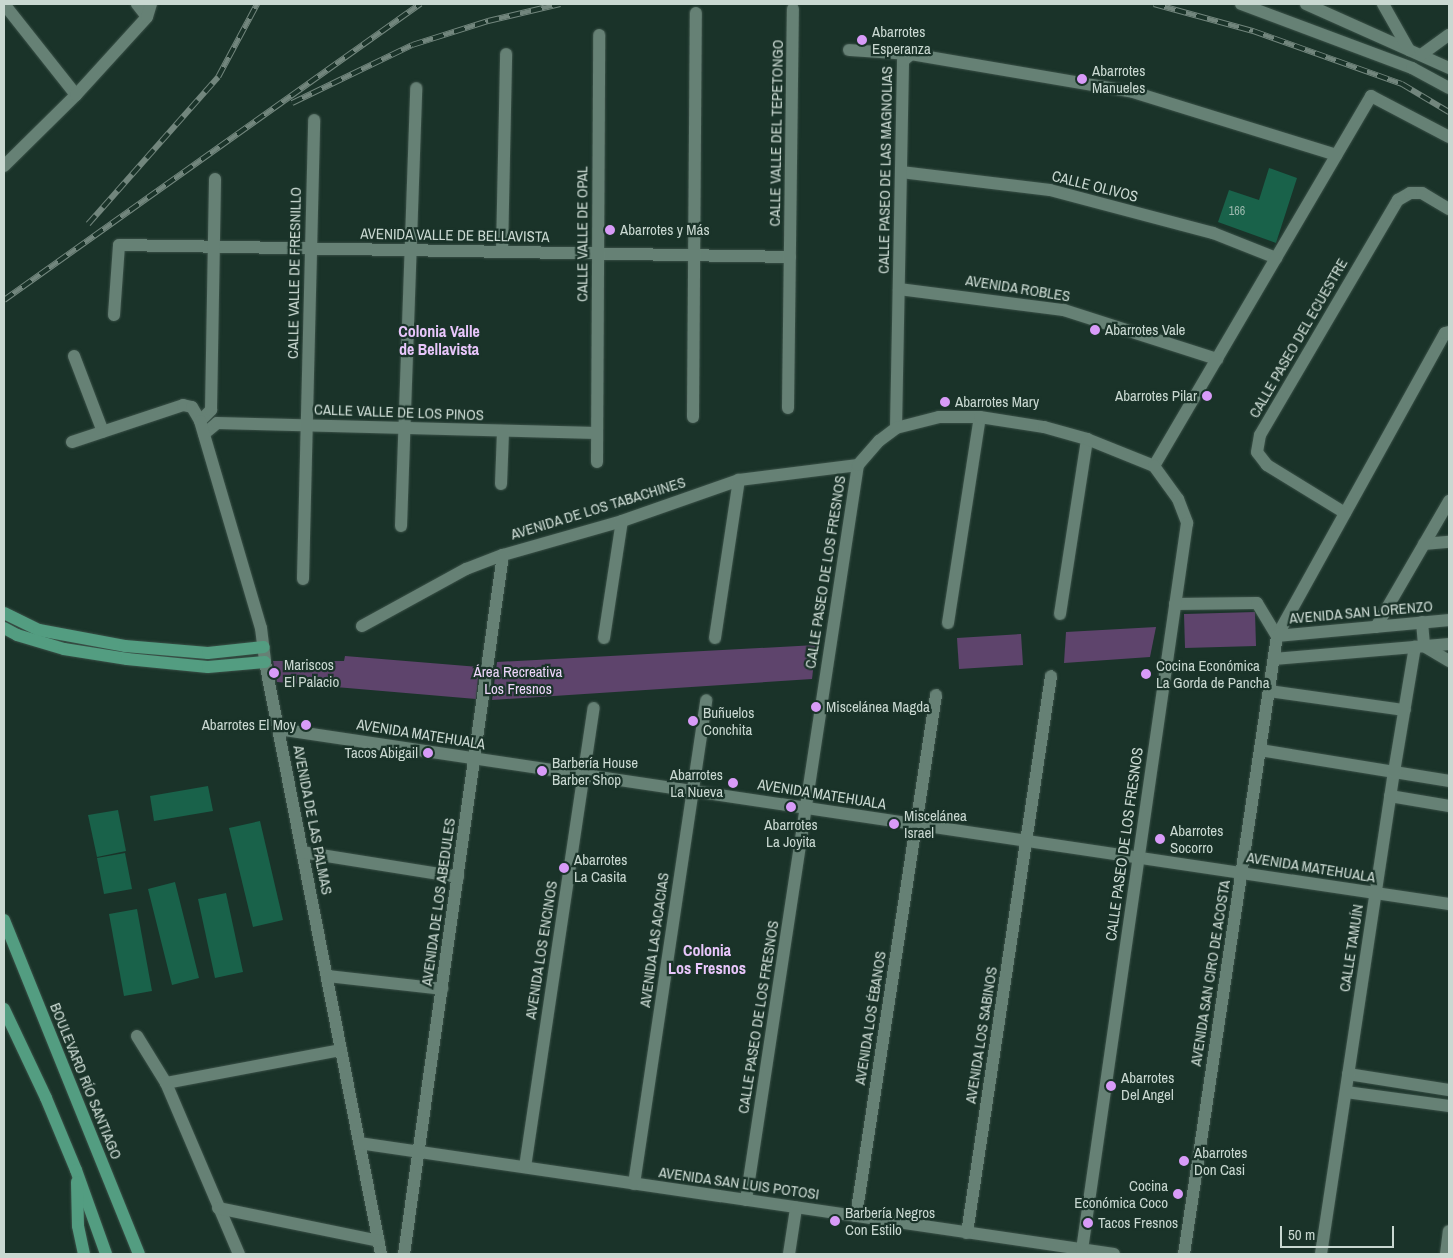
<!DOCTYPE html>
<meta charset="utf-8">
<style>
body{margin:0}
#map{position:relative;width:1453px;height:1258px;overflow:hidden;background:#1a3329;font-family:"Archivo Narrow",sans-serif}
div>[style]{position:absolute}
.green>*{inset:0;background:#5e446c}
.building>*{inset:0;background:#19624a}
.roads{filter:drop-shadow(0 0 1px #3a5047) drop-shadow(0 0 1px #3a5047)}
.street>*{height:12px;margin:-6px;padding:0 6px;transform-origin:6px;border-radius:6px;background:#668175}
.secondary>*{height:12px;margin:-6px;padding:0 6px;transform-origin:6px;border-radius:6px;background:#668175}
.primary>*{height:12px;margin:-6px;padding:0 6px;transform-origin:6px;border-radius:6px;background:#539d81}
.rail>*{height:5.5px;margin-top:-2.75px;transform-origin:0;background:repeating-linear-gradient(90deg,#1a3329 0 11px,#72867d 0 22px);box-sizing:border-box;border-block:1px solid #72867d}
.dots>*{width:14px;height:14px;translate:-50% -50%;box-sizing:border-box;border:2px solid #1a3329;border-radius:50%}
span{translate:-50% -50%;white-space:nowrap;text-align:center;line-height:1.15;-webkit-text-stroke:4.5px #1a3329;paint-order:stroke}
.number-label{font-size:12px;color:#9dbaaf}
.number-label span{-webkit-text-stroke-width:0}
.poi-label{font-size:15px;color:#c9d8d1}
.left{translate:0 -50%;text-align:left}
.right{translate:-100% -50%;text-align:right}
.street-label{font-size:15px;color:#c9d8d1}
.park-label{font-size:15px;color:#edd6fa}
.neighbourhood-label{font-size:16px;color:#e8c6fb;font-weight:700}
.frame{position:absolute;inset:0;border:5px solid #c9d8d1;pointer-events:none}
.scale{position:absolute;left:1280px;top:1226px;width:114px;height:22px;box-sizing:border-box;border:2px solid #c9d8d1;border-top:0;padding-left:6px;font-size:15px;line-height:18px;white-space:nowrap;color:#c9d8d1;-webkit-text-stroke:4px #1a3329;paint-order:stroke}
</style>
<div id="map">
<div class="green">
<i style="clip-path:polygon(1255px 612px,1256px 646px,1185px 648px,1184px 614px)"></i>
<i style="clip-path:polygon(1156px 627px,1150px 657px,1064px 663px,1066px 632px)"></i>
<i style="clip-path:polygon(1021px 634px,1023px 665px,959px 669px,957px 638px)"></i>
<i style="clip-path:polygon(816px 645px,812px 679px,492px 700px,497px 662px)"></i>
<i style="clip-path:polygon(345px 656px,479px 667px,476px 699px,277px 682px,273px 661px,344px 661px)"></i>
</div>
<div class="building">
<i style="clip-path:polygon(1269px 168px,1297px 178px,1276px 243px,1218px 222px,1229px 190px,1259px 200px)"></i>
<i style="clip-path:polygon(208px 786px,213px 811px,154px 821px,150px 796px)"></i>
<i style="clip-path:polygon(118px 810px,126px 851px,97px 857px,88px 815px)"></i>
<i style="clip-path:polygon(260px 821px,283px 920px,253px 927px,229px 828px)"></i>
<i style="clip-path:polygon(125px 853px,132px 889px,104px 894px,97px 858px)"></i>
<i style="clip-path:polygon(175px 882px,199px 978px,172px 985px,148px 889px)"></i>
<i style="clip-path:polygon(226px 893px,243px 972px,215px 978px,198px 899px)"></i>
<i style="clip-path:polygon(137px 909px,152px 991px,124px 996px,109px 914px)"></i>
</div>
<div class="roads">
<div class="street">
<i style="left:4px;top:4px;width:116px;rotate:51.6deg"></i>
<i style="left:137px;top:4px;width:16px;rotate:52deg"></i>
<i style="left:1241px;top:4px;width:183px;rotate:20.5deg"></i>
<i style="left:1412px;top:68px;width:42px;rotate:28.4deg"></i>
<i style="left:1306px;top:4px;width:157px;rotate:24.1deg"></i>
<i style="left:1383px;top:4px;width:53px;rotate:60.5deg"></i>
<i style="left:849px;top:50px;width:62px;rotate:3.7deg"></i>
<i style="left:1421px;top:55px;width:34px;rotate:-36deg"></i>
<i style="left:4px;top:166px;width:101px;rotate:-44.6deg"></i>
<i style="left:76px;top:95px;width:105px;rotate:-47.7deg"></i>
<i style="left:147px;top:17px;width:14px;rotate:-73deg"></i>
<i style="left:901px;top:172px;width:150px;rotate:6.9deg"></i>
<i style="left:1050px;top:190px;width:169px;rotate:14.8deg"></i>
<i style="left:1213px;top:233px;width:68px;rotate:21.6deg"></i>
<i style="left:502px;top:252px;width:198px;rotate:-88.8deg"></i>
<i style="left:899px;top:289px;width:166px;rotate:7.3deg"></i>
<i style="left:1064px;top:310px;width:161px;rotate:17.8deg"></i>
<i style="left:114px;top:315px;width:70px;rotate:-85.9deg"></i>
<i style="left:119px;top:245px;width:671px;rotate:1.02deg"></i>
<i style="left:74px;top:356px;width:81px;rotate:69.1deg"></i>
<i style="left:788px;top:408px;width:399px;rotate:-89.3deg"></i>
<i style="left:693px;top:417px;width:404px;rotate:-89.6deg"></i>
<i style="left:200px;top:421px;width:16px;rotate:-45deg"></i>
<i style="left:211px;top:410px;width:231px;rotate:-89deg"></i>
<i style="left:896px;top:428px;width:367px;rotate:-88.9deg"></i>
<i style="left:903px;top:61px;width:11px;rotate:-41deg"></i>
<i style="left:911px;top:54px;width:225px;rotate:9.7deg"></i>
<i style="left:1133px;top:92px;width:213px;rotate:17.2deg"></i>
<i style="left:204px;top:434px;width:17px;rotate:-40deg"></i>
<i style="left:217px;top:423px;width:380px;rotate:1.5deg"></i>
<i style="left:72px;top:442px;width:117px;rotate:-18.4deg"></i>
<i style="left:183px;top:405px;width:9px;rotate:13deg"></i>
<i style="left:192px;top:407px;width:16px;rotate:60deg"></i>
<i style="left:200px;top:421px;width:216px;rotate:73.6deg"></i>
<i style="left:261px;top:628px;width:34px;rotate:83deg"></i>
<i style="left:265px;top:662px;width:603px;rotate:78.91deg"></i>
<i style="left:597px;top:462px;width:427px;rotate:-89.7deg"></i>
<i style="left:1154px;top:466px;width:429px;rotate:-59.6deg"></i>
<i style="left:1371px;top:96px;width:88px;rotate:27.7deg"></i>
<i style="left:501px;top:484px;width:53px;rotate:-87.8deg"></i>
<i style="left:1345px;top:513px;width:92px;rotate:-148.4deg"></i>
<i style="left:1267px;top:465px;width:16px;rotate:-128deg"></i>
<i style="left:1257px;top:452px;width:17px;rotate:-80deg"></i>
<i style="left:1260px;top:435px;width:273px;rotate:-59.6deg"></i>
<i style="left:1398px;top:200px;width:14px;rotate:-30deg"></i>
<i style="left:1410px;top:193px;width:12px"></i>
<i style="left:1422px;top:193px;width:31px;rotate:31deg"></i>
<i style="left:401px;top:526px;width:438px;rotate:-88deg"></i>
<i style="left:1424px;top:544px;width:25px;rotate:-5deg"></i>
<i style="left:303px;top:579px;width:459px;rotate:-88.6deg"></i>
<i style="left:1175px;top:604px;width:82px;rotate:-0.7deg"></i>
<i style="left:1257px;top:603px;width:39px;rotate:59deg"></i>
<i style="left:1060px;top:614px;width:177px;rotate:-81.2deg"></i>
<i style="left:1422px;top:622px;width:24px;rotate:85deg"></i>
<i style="left:1424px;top:646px;width:29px;rotate:31deg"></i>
<i style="left:948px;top:623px;width:208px;rotate:-81.2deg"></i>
<i style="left:362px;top:626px;width:119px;rotate:-28.7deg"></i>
<i style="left:466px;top:569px;width:40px;rotate:-21deg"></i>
<i style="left:503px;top:555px;width:124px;rotate:-15.9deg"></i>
<i style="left:622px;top:521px;width:124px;rotate:-19.3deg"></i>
<i style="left:739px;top:480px;width:120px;rotate:-7.2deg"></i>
<i style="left:1376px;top:627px;width:146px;rotate:-59.9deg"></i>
<i style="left:1277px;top:636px;width:346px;rotate:-61deg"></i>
<i style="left:1445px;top:333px;width:4px;rotate:-14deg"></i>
<i style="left:604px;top:638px;width:118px;rotate:-81.3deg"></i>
<i style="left:715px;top:638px;width:160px;rotate:-81.4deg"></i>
<i style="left:1269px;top:691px;width:137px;rotate:8deg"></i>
<i style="left:278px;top:729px;width:1184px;rotate:8.5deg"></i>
<i style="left:1260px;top:750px;width:192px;rotate:9.3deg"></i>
<i style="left:1390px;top:796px;width:60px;rotate:9.6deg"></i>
<i style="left:302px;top:852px;width:158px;rotate:9.1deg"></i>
<i style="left:327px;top:976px;width:116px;rotate:6.4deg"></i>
<i style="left:137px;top:1036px;width:55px;rotate:58.3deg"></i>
<i style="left:166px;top:1083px;width:186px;rotate:66.9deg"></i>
<i style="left:1348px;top:1074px;width:102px;rotate:9deg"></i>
<i style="left:166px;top:1083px;width:178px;rotate:-10.7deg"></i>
<i style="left:1346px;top:1092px;width:104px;rotate:7.7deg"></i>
<i style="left:359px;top:1143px;width:763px;rotate:8.36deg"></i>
<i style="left:525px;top:1167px;width:464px;rotate:-81.5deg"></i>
<i style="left:634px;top:1184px;width:489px;rotate:-81.5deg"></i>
<i style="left:746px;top:1200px;width:743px;rotate:-81.34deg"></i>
<i style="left:858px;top:465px;width:32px;rotate:-49deg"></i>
<i style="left:879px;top:441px;width:21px;rotate:-37deg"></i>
<i style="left:896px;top:428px;width:44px;rotate:-14.3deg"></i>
<i style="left:939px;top:417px;width:41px"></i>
<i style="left:980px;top:417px;width:65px;rotate:8.9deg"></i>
<i style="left:1044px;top:427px;width:45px;rotate:15.6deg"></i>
<i style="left:1087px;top:439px;width:72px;rotate:21.9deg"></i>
<i style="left:1154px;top:466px;width:41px;rotate:54deg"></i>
<i style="left:1178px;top:499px;width:26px;rotate:69deg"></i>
<i style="left:1187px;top:523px;width:735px;rotate:98.22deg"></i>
<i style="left:218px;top:1208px;width:164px;rotate:11.6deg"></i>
<i style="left:856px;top:1216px;width:527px;rotate:-81.27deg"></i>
<i style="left:967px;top:1233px;width:563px;rotate:-81.42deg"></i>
<i style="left:404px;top:1254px;width:706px;rotate:-81.94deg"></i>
<i style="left:789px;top:1254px;width:47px;rotate:-81.3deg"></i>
<i style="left:1321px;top:1254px;width:487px;rotate:-81.4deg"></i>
<i style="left:1394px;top:772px;width:127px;rotate:-80.5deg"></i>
<i style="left:1446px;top:1254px;width:23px;rotate:-83deg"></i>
</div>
<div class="secondary">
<i style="left:1274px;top:659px;width:176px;rotate:-4.9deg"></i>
<i style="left:1184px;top:1254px;width:625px;rotate:-81.44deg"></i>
<i style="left:1277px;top:636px;width:173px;rotate:-5.3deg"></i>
</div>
<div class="primary">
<i style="left:4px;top:613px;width:39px;rotate:26deg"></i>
<i style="left:39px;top:630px;width:87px;rotate:10.5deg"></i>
<i style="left:125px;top:646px;width:83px;rotate:4.8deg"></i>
<i style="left:208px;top:653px;width:56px;rotate:-6.1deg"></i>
<i style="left:4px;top:628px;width:15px;rotate:28deg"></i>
<i style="left:17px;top:635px;width:49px;rotate:16.6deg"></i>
<i style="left:64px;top:649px;width:64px;rotate:9deg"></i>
<i style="left:127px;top:659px;width:81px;rotate:5.6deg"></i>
<i style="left:208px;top:667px;width:57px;rotate:-5deg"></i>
<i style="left:4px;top:920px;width:360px;rotate:68deg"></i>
<i style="left:4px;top:1009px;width:98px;rotate:64.7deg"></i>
<i style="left:46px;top:1098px;width:78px;rotate:67.4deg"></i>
<i style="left:76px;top:1170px;width:89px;rotate:70.3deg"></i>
<i style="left:77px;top:1182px;width:44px;rotate:88.7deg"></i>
<i style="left:78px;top:1226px;width:29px;rotate:78deg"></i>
</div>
</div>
<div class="rail">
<i style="left:1154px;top:4px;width:103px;rotate:15.3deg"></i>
<i style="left:1253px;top:31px;width:158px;rotate:19.6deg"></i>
<i style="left:1402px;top:84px;width:55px;rotate:30.8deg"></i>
<i style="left:292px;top:103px;width:133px;rotate:-25.8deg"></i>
<i style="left:412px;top:45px;width:80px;rotate:-17.5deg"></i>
<i style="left:488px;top:21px;width:74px;rotate:-13.3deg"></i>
<i style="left:88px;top:224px;width:196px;rotate:-48.5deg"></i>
<i style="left:218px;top:77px;width:83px;rotate:-61.9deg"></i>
<i style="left:4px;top:300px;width:511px;rotate:-35.43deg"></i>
</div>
<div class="dots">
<i style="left:862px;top:40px;background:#d89bf8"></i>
<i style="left:1082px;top:79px;background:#d89bf8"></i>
<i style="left:610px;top:230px;background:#d89bf8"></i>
<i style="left:1095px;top:330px;background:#d89bf8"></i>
<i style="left:1207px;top:396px;background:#d89bf8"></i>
<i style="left:945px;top:402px;background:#d89bf8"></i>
<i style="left:274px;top:673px;background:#d89bf8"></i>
<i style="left:1146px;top:674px;background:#d89bf8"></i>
<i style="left:816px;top:707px;background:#d89bf8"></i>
<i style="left:693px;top:721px;background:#d89bf8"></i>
<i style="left:306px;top:725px;background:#d89bf8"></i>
<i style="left:428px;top:753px;background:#d89bf8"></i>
<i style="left:542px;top:771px;background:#d89bf8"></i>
<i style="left:733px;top:783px;background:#d89bf8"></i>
<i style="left:791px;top:807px;background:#d89bf8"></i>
<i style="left:894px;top:824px;background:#d89bf8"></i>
<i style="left:1160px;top:839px;background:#d89bf8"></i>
<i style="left:564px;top:868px;background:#d89bf8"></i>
<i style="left:1111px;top:1086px;background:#d89bf8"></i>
<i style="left:1184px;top:1161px;background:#d89bf8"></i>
<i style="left:1178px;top:1194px;background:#d89bf8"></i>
<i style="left:835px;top:1221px;background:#d89bf8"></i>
<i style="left:1088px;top:1223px;background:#d89bf8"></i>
</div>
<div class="number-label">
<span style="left:1237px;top:212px">166</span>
</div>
<div class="poi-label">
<span class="left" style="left:872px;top:40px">Abarrotes<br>Esperanza</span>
<span class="left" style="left:1092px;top:79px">Abarrotes<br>Manueles</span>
<span class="left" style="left:620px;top:230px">Abarrotes y Más</span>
<span class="left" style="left:1105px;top:330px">Abarrotes Vale</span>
<span class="right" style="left:1197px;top:396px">Abarrotes Pilar</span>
<span class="left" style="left:955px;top:402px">Abarrotes Mary</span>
<span class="left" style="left:284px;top:673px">Mariscos<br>El Palacio</span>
<span class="left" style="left:1156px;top:674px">Cocina Económica<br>La Gorda de Pancha</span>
<span class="left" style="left:826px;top:707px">Miscelánea Magda</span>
<span class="left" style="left:703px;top:721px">Buñuelos<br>Conchita</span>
<span class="right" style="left:296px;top:725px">Abarrotes El Moy</span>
<span class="right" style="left:418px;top:753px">Tacos Abigail</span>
<span class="left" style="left:552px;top:771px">Barbería House<br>Barber Shop</span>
<span class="right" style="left:723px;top:783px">Abarrotes<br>La Nueva</span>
<span class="left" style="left:904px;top:824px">Miscelánea<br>Israel</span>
<span style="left:791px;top:833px">Abarrotes<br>La Joyita</span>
<span class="left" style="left:1170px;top:839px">Abarrotes<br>Socorro</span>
<span class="left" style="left:574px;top:868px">Abarrotes<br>La Casita</span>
<span class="left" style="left:1121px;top:1086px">Abarrotes<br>Del Angel</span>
<span class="left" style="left:1194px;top:1161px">Abarrotes<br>Don Casi</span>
<span class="right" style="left:1168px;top:1194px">Cocina<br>Económica Coco</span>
<span class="left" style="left:845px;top:1221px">Barbería Negros<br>Con Estilo</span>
<span class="left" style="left:1098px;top:1223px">Tacos Fresnos</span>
</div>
<div class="street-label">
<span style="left:776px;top:133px;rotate:-89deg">CALLE VALLE DEL TEPETONGO</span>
<span style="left:885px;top:170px;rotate:-89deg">CALLE PASEO DE LAS MAGNOLIAS</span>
<span style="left:1095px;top:186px;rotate:14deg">CALLE OLIVOS</span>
<span style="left:582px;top:234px;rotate:-90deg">CALLE VALLE DE OPAL</span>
<span style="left:455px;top:235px;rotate:1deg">AVENIDA VALLE DE BELLAVISTA</span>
<span style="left:294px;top:273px;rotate:-89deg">CALLE VALLE DE FRESNILLO</span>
<span style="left:1018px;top:288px;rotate:9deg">AVENIDA ROBLES</span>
<span style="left:1298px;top:338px;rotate:-60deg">CALLE PASEO DEL ECUESTRE</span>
<span style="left:399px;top:412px;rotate:2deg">CALLE VALLE DE LOS PINOS</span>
<span style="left:598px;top:508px;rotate:-17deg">AVENIDA DE LOS TABACHINES</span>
<span style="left:825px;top:572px;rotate:-81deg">CALLE PASEO DE LOS FRESNOS</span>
<span style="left:1361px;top:612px;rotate:-5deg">AVENIDA SAN LORENZO</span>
<span style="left:421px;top:734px;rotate:9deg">AVENIDA MATEHUALA</span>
<span style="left:822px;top:794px;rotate:9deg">AVENIDA MATEHUALA</span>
<span style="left:313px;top:820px;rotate:79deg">AVENIDA DE LAS PALMAS</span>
<span style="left:1124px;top:844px;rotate:-82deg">CALLE PASEO DE LOS FRESNOS</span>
<span style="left:1311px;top:867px;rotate:9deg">AVENIDA MATEHUALA</span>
<span style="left:438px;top:902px;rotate:-82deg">AVENIDA DE LOS ABEDULES</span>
<span style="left:654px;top:940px;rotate:-82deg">AVENIDA LAS ACACIAS</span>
<span style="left:1351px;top:948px;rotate:-81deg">CALLE TAMUÍN</span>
<span style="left:541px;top:950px;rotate:-81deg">AVENIDA LOS ENCINOS</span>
<span style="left:1210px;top:973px;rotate:-81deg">AVENIDA SAN CIRO DE ACOSTA</span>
<span style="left:758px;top:1017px;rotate:-81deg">CALLE PASEO DE LOS FRESNOS</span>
<span style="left:870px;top:1018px;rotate:-81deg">AVENIDA LOS ÉBANOS</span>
<span style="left:981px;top:1035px;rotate:-81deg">AVENIDA LOS SABINOS</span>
<span style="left:86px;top:1081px;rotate:68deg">BOULEVARD RÍO SANTIAGO</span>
<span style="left:739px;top:1183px;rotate:8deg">AVENIDA SAN LUIS POTOSI</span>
</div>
<div class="park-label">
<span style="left:518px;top:680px">Área Recreativa<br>Los Fresnos</span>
</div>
<div class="neighbourhood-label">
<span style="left:439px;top:340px">Colonia Valle<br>de Bellavista</span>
<span style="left:707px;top:959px">Colonia<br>Los Fresnos</span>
</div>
<div class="frame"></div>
<div class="scale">50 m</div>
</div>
